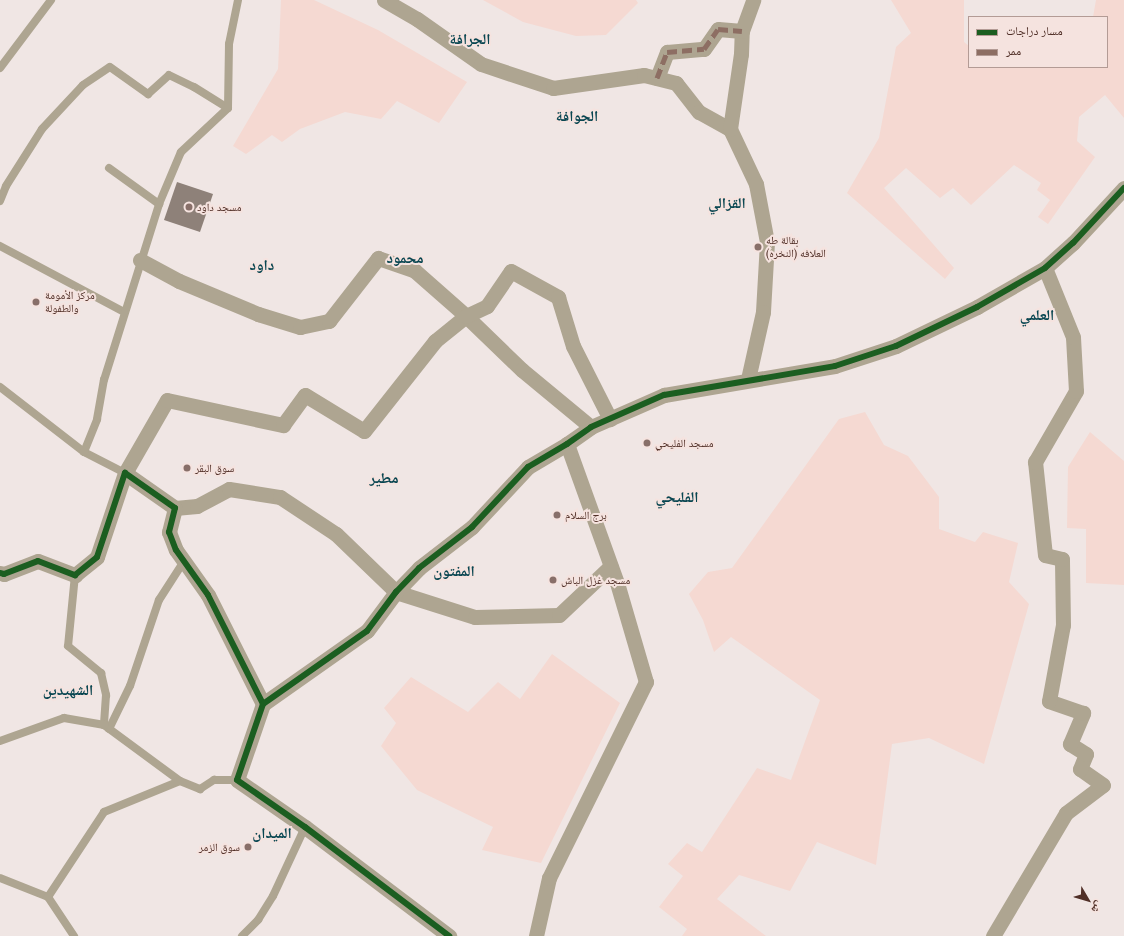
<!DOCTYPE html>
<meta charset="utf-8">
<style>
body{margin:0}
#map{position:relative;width:1124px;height:936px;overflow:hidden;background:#f0e6e4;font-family:Lora,"Noto Naskh Arabic",serif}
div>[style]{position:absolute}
.green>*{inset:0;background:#f5d9d2}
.building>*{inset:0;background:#8e8179}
.service>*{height:8px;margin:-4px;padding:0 4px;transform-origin:4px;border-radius:4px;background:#aea591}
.minor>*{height:15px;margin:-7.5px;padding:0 7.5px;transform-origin:7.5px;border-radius:7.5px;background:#aea591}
.quiet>*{height:5px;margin-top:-2.5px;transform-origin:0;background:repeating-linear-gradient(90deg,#8d6e63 0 10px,transparent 0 15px)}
.cycleway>*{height:6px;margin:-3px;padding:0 3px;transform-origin:3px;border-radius:3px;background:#1b5e20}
.dots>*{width:11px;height:11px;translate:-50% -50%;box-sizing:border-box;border:2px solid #f5e3df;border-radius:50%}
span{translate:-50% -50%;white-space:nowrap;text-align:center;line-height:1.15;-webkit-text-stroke:4px #f5e3df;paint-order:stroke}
.poi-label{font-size:11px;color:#502f27}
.left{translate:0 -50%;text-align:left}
.right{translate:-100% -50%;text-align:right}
.district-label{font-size:15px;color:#094651;font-weight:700}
.legend{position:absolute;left:968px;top:16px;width:140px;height:52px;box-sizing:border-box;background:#f5e3df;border:1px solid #b39b95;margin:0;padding:5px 7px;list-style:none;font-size:12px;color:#502f27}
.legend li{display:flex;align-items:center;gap:8px;height:20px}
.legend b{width:20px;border:1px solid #b39b95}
.north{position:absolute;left:1068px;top:880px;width:40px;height:40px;-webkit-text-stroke:3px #f5e3df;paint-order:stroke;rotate:128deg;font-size:11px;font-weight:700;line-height:16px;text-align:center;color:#502f27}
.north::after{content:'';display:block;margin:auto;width:14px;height:18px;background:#502f27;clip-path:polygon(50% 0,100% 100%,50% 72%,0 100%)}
</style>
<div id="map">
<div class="green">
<i style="clip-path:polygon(281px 0,314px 0,378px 30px,467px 82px,439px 123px,397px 101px,381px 119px,345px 112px,300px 129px,282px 142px,272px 135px,246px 154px,233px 146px,278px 69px)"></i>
<i style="clip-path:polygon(483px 0,636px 0,638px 3px,606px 35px,576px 36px,523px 22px)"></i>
<i style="clip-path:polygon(891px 0,964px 0,964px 42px,969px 46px,969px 67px,1107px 67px,1107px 17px,1093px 17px,1096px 0,1124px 0,1124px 118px,1105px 95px,1079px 117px,1077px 141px,1095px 157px,1048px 224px,1038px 217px,1050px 200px,1037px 190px,1041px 183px,1014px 165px,971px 205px,953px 188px,940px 198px,906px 168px,884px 188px,954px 268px,945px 279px,847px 193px,879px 138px,896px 47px,911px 33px)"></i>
<i style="clip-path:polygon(865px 412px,884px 445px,908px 456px,939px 497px,939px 529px,975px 542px,983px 532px,1018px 543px,1009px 582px,1029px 604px,984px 764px,929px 738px,892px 744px,876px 865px,817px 842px,790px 891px,739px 875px,717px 899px,766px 936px,682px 936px,687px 929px,659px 907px,683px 876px,668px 864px,687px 843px,702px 852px,757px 768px,791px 780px,820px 700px,731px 637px,714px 652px,703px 620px,689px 594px,708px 572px,732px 568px,839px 419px)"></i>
<i style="clip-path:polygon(1090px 432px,1124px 461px,1124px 585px,1086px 583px,1086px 529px,1067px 528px,1068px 467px)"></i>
<i style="clip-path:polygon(552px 654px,620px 703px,541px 863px,482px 850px,493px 827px,417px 790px,381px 746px,396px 723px,384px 708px,411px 677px,468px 712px,498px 682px,520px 699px)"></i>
</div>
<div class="building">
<i style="clip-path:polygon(177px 182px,213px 194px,200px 232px,164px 220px)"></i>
</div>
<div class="service">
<i style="left:0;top:68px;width:85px;rotate:-53.1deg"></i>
<i style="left:109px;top:168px;width:62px;rotate:35.8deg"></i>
<i style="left:0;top:201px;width:16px;rotate:-68deg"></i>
<i style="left:6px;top:186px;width:67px;rotate:-57.7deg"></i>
<i style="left:42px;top:129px;width:60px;rotate:-47deg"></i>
<i style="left:83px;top:85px;width:32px;rotate:-34deg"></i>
<i style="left:110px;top:67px;width:47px;rotate:35.4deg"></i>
<i style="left:148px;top:94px;width:28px;rotate:-42deg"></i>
<i style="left:169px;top:75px;width:28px;rotate:26deg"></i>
<i style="left:194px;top:87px;width:40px;rotate:32deg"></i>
<i style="left:0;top:246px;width:140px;rotate:28deg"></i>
<i style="left:0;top:387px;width:106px;rotate:37.7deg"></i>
<i style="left:84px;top:452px;width:46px;rotate:27.1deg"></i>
<i style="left:84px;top:452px;width:35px;rotate:-68deg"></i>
<i style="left:97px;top:419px;width:40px;rotate:-80deg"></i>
<i style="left:104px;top:380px;width:184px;rotate:-72.6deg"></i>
<i style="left:159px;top:204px;width:56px;rotate:-67.1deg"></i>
<i style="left:181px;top:152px;width:64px;rotate:-43.1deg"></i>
<i style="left:228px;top:108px;width:64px;rotate:-89.1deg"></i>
<i style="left:229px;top:44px;width:45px;rotate:-78.4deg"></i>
<i style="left:75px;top:575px;width:71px;rotate:95.6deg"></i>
<i style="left:68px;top:646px;width:43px;rotate:39.3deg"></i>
<i style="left:101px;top:673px;width:23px;rotate:77deg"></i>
<i style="left:106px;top:695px;width:30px;rotate:94deg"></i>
<i style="left:104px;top:725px;width:94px;rotate:36.4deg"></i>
<i style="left:180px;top:781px;width:22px;rotate:22deg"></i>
<i style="left:200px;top:789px;width:17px;rotate:-33deg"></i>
<i style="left:214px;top:780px;width:23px"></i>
<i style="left:109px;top:729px;width:48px;rotate:-64deg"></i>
<i style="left:130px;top:686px;width:91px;rotate:-71.4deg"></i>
<i style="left:159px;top:600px;width:46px;rotate:-57.3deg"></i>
<i style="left:0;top:741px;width:68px;rotate:-19.8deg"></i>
<i style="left:64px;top:718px;width:41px;rotate:9.9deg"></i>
<i style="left:0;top:878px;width:52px;rotate:21.6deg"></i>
<i style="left:48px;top:897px;width:102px;rotate:-56.6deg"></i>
<i style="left:104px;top:812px;width:82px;rotate:-22.2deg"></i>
<i style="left:48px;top:897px;width:47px;rotate:56.3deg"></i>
<i style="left:242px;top:936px;width:23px;rotate:-45deg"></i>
<i style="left:258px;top:920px;width:28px;rotate:-58deg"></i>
<i style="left:273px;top:896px;width:76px;rotate:-65.1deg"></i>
</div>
<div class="minor">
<i style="left:384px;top:0;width:38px;rotate:30deg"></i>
<i style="left:417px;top:19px;width:78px;rotate:35.1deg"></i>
<i style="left:481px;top:64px;width:76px;rotate:18.4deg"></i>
<i style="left:553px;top:88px;width:92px;rotate:-8.1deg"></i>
<i style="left:644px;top:75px;width:33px;rotate:14deg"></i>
<i style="left:676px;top:83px;width:37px;rotate:52deg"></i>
<i style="left:699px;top:112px;width:35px;rotate:29deg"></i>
<i style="left:730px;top:129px;width:61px;rotate:64.7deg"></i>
<i style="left:756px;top:184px;width:59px;rotate:79.3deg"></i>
<i style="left:767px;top:242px;width:70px;rotate:93.3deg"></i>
<i style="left:763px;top:312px;width:69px;rotate:102.6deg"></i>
<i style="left:657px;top:78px;width:28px;rotate:-69deg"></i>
<i style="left:667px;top:52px;width:37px;rotate:-5deg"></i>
<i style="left:704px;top:49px;width:24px;rotate:-55deg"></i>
<i style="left:718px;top:29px;width:24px;rotate:5deg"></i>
<i style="left:730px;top:129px;width:76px;rotate:-81.7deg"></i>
<i style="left:741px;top:54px;width:23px;rotate:-88deg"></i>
<i style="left:742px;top:31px;width:33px;rotate:-70deg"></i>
<i style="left:140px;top:260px;width:44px;rotate:28.3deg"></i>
<i style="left:179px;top:281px;width:86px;rotate:22.7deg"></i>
<i style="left:258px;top:314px;width:44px;rotate:17.2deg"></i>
<i style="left:300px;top:327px;width:30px;rotate:-12deg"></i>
<i style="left:329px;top:321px;width:80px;rotate:-52.1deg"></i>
<i style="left:378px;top:258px;width:39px;rotate:19deg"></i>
<i style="left:415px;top:271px;width:68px;rotate:41.4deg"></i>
<i style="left:466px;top:316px;width:78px;rotate:44deg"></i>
<i style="left:522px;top:370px;width:89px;rotate:39.6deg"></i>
<i style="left:125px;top:473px;width:84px;rotate:-60.1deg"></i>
<i style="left:167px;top:400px;width:119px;rotate:12.2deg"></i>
<i style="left:283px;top:425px;width:37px;rotate:-54deg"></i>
<i style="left:305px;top:395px;width:69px;rotate:31.4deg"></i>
<i style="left:364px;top:431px;width:115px;rotate:-51.7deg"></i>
<i style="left:435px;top:341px;width:40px;rotate:-39deg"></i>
<i style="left:466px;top:316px;width:23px;rotate:-25deg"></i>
<i style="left:487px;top:306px;width:42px;rotate:-55.6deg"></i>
<i style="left:511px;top:271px;width:54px;rotate:29deg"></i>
<i style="left:558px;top:297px;width:51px;rotate:73deg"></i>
<i style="left:573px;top:346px;width:82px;rotate:63.1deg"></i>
<i style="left:175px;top:508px;width:22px;rotate:-5deg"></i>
<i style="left:197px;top:506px;width:36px;rotate:-28deg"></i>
<i style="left:229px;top:489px;width:52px;rotate:8.9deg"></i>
<i style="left:280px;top:497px;width:67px;rotate:33.5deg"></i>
<i style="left:336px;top:534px;width:83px;rotate:44deg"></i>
<i style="left:396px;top:592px;width:83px;rotate:17.6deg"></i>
<i style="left:475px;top:617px;width:84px;rotate:-1.4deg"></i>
<i style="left:559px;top:615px;width:71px;rotate:-43.3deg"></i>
<i style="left:0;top:573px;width:4px;rotate:14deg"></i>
<i style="left:4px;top:574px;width:36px;rotate:-21deg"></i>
<i style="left:38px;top:561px;width:40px;rotate:21deg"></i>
<i style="left:75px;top:575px;width:28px;rotate:-39deg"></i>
<i style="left:97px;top:557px;width:89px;rotate:-71.6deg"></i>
<i style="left:125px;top:473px;width:61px;rotate:35deg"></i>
<i style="left:175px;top:508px;width:25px;rotate:104deg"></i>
<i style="left:169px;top:532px;width:19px;rotate:69deg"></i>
<i style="left:176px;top:550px;width:55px;rotate:54.6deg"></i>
<i style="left:208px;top:595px;width:122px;rotate:63.2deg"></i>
<i style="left:263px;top:704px;width:80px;rotate:108.9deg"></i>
<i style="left:237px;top:780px;width:83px;rotate:34.7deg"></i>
<i style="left:305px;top:827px;width:181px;rotate:37.1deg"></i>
<i style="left:263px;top:704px;width:127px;rotate:-35.1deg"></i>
<i style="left:367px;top:631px;width:49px;rotate:-53.4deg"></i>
<i style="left:396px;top:592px;width:33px;rotate:-46deg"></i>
<i style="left:419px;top:568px;width:67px;rotate:-37.7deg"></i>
<i style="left:472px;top:527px;width:82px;rotate:-47deg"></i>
<i style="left:528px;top:467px;width:45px;rotate:-30.5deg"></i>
<i style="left:567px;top:444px;width:29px;rotate:-35deg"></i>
<i style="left:591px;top:427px;width:80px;rotate:-23.7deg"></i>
<i style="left:664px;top:395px;width:173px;rotate:-9.6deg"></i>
<i style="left:835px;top:366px;width:64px;rotate:-18.2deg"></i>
<i style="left:896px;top:346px;width:90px;rotate:-25.7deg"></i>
<i style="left:977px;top:307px;width:78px;rotate:-29.8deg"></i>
<i style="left:1045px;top:268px;width:38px;rotate:-42deg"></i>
<i style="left:1073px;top:243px;width:75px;rotate:-47.2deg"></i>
<i style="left:536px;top:936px;width:59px;rotate:-77.4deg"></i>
<i style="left:549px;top:878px;width:219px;rotate:-63.7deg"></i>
<i style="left:646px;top:682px;width:103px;rotate:-106.3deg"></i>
<i style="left:617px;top:583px;width:148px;rotate:-109.8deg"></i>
<i style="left:993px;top:936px;width:143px;rotate:-59.3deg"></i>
<i style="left:1066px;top:813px;width:46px;rotate:-37.1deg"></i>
<i style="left:1103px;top:785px;width:28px;rotate:-145deg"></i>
<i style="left:1080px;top:769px;width:16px;rotate:-68deg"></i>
<i style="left:1086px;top:754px;width:19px;rotate:-148deg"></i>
<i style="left:1070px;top:744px;width:34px;rotate:-67deg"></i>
<i style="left:1083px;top:713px;width:36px;rotate:-161deg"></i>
<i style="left:1049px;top:701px;width:77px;rotate:-79.6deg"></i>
<i style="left:1063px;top:625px;width:66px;rotate:-90.9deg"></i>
<i style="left:1062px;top:559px;width:17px;rotate:-167deg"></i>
<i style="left:1045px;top:555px;width:94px;rotate:-96.1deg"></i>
<i style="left:1035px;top:462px;width:82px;rotate:-60deg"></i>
<i style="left:1076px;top:391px;width:54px;rotate:-93.2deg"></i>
<i style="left:1073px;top:337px;width:74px;rotate:-112.1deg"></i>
</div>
<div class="quiet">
<i style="left:657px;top:78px;width:28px;rotate:-69deg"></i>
<i style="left:667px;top:52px;width:37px;rotate:-5deg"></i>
<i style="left:704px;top:49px;width:24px;rotate:-55deg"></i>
<i style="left:718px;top:29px;width:24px;rotate:5deg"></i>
</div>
<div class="cycleway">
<i style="left:0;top:573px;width:4px;rotate:14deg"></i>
<i style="left:4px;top:574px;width:36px;rotate:-21deg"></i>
<i style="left:38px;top:561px;width:40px;rotate:21deg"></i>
<i style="left:75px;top:575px;width:28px;rotate:-39deg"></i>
<i style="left:97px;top:557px;width:89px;rotate:-71.6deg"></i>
<i style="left:125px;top:473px;width:61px;rotate:35deg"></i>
<i style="left:175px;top:508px;width:25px;rotate:104deg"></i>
<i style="left:169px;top:532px;width:19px;rotate:69deg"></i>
<i style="left:176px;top:550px;width:55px;rotate:54.6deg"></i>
<i style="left:208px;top:595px;width:122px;rotate:63.2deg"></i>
<i style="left:263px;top:704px;width:80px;rotate:108.9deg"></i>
<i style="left:237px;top:780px;width:83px;rotate:34.7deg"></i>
<i style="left:305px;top:827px;width:181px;rotate:37.1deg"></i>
<i style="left:263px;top:704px;width:127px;rotate:-35.1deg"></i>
<i style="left:367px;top:631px;width:49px;rotate:-53.4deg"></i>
<i style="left:396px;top:592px;width:33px;rotate:-46deg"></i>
<i style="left:419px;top:568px;width:67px;rotate:-37.7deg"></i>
<i style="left:472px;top:527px;width:82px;rotate:-47deg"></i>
<i style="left:528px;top:467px;width:45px;rotate:-30.5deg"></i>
<i style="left:567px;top:444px;width:29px;rotate:-35deg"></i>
<i style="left:591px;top:427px;width:80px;rotate:-23.7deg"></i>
<i style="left:664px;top:395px;width:173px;rotate:-9.6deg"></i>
<i style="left:835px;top:366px;width:64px;rotate:-18.2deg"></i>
<i style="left:896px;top:346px;width:90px;rotate:-25.7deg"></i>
<i style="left:977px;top:307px;width:78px;rotate:-29.8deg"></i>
<i style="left:1045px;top:268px;width:38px;rotate:-42deg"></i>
<i style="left:1073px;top:243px;width:75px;rotate:-47.2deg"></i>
</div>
<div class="dots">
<i style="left:189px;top:207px;background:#886f69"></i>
<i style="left:758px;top:247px;background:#886f69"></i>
<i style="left:36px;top:302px;background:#886f69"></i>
<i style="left:647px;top:443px;background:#886f69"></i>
<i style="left:187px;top:468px;background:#886f69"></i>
<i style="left:557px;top:515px;background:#886f69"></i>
<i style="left:553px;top:580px;background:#886f69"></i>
<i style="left:248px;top:847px;background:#886f69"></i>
</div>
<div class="poi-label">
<span class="left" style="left:197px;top:207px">مسجد داود</span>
<span class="left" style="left:766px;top:247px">بقالة طه<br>العلافه (النخره)</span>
<span class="left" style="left:45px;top:302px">مركز الأمومة<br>والطفولة</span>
<span class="left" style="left:655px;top:443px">مسجد الفليحي</span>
<span class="left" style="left:195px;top:468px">سوق البقر</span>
<span class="left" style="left:565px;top:515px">برج السلام</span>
<span class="left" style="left:561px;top:580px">مسجد غزل الباش</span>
<span class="right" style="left:240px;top:847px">سوق الزمر</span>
</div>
<div class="district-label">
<span style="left:470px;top:39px">الجرافة</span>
<span style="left:577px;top:116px">الجوافة</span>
<span style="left:727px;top:203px">القزالي</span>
<span style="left:405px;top:258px">محمود</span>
<span style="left:262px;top:265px">داود</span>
<span style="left:1037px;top:315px">العلمي</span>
<span style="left:384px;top:478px">مطير</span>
<span style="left:677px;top:497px">الفليحي</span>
<span style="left:454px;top:571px">المفتون</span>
<span style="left:68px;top:690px">الشهيدين</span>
<span style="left:272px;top:833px">الميدان</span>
</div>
<ul class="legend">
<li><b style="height:5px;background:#1b5e20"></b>مسار دراجات</li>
<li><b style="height:5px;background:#8d6e63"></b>ممر</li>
</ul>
<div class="north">ش</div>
</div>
